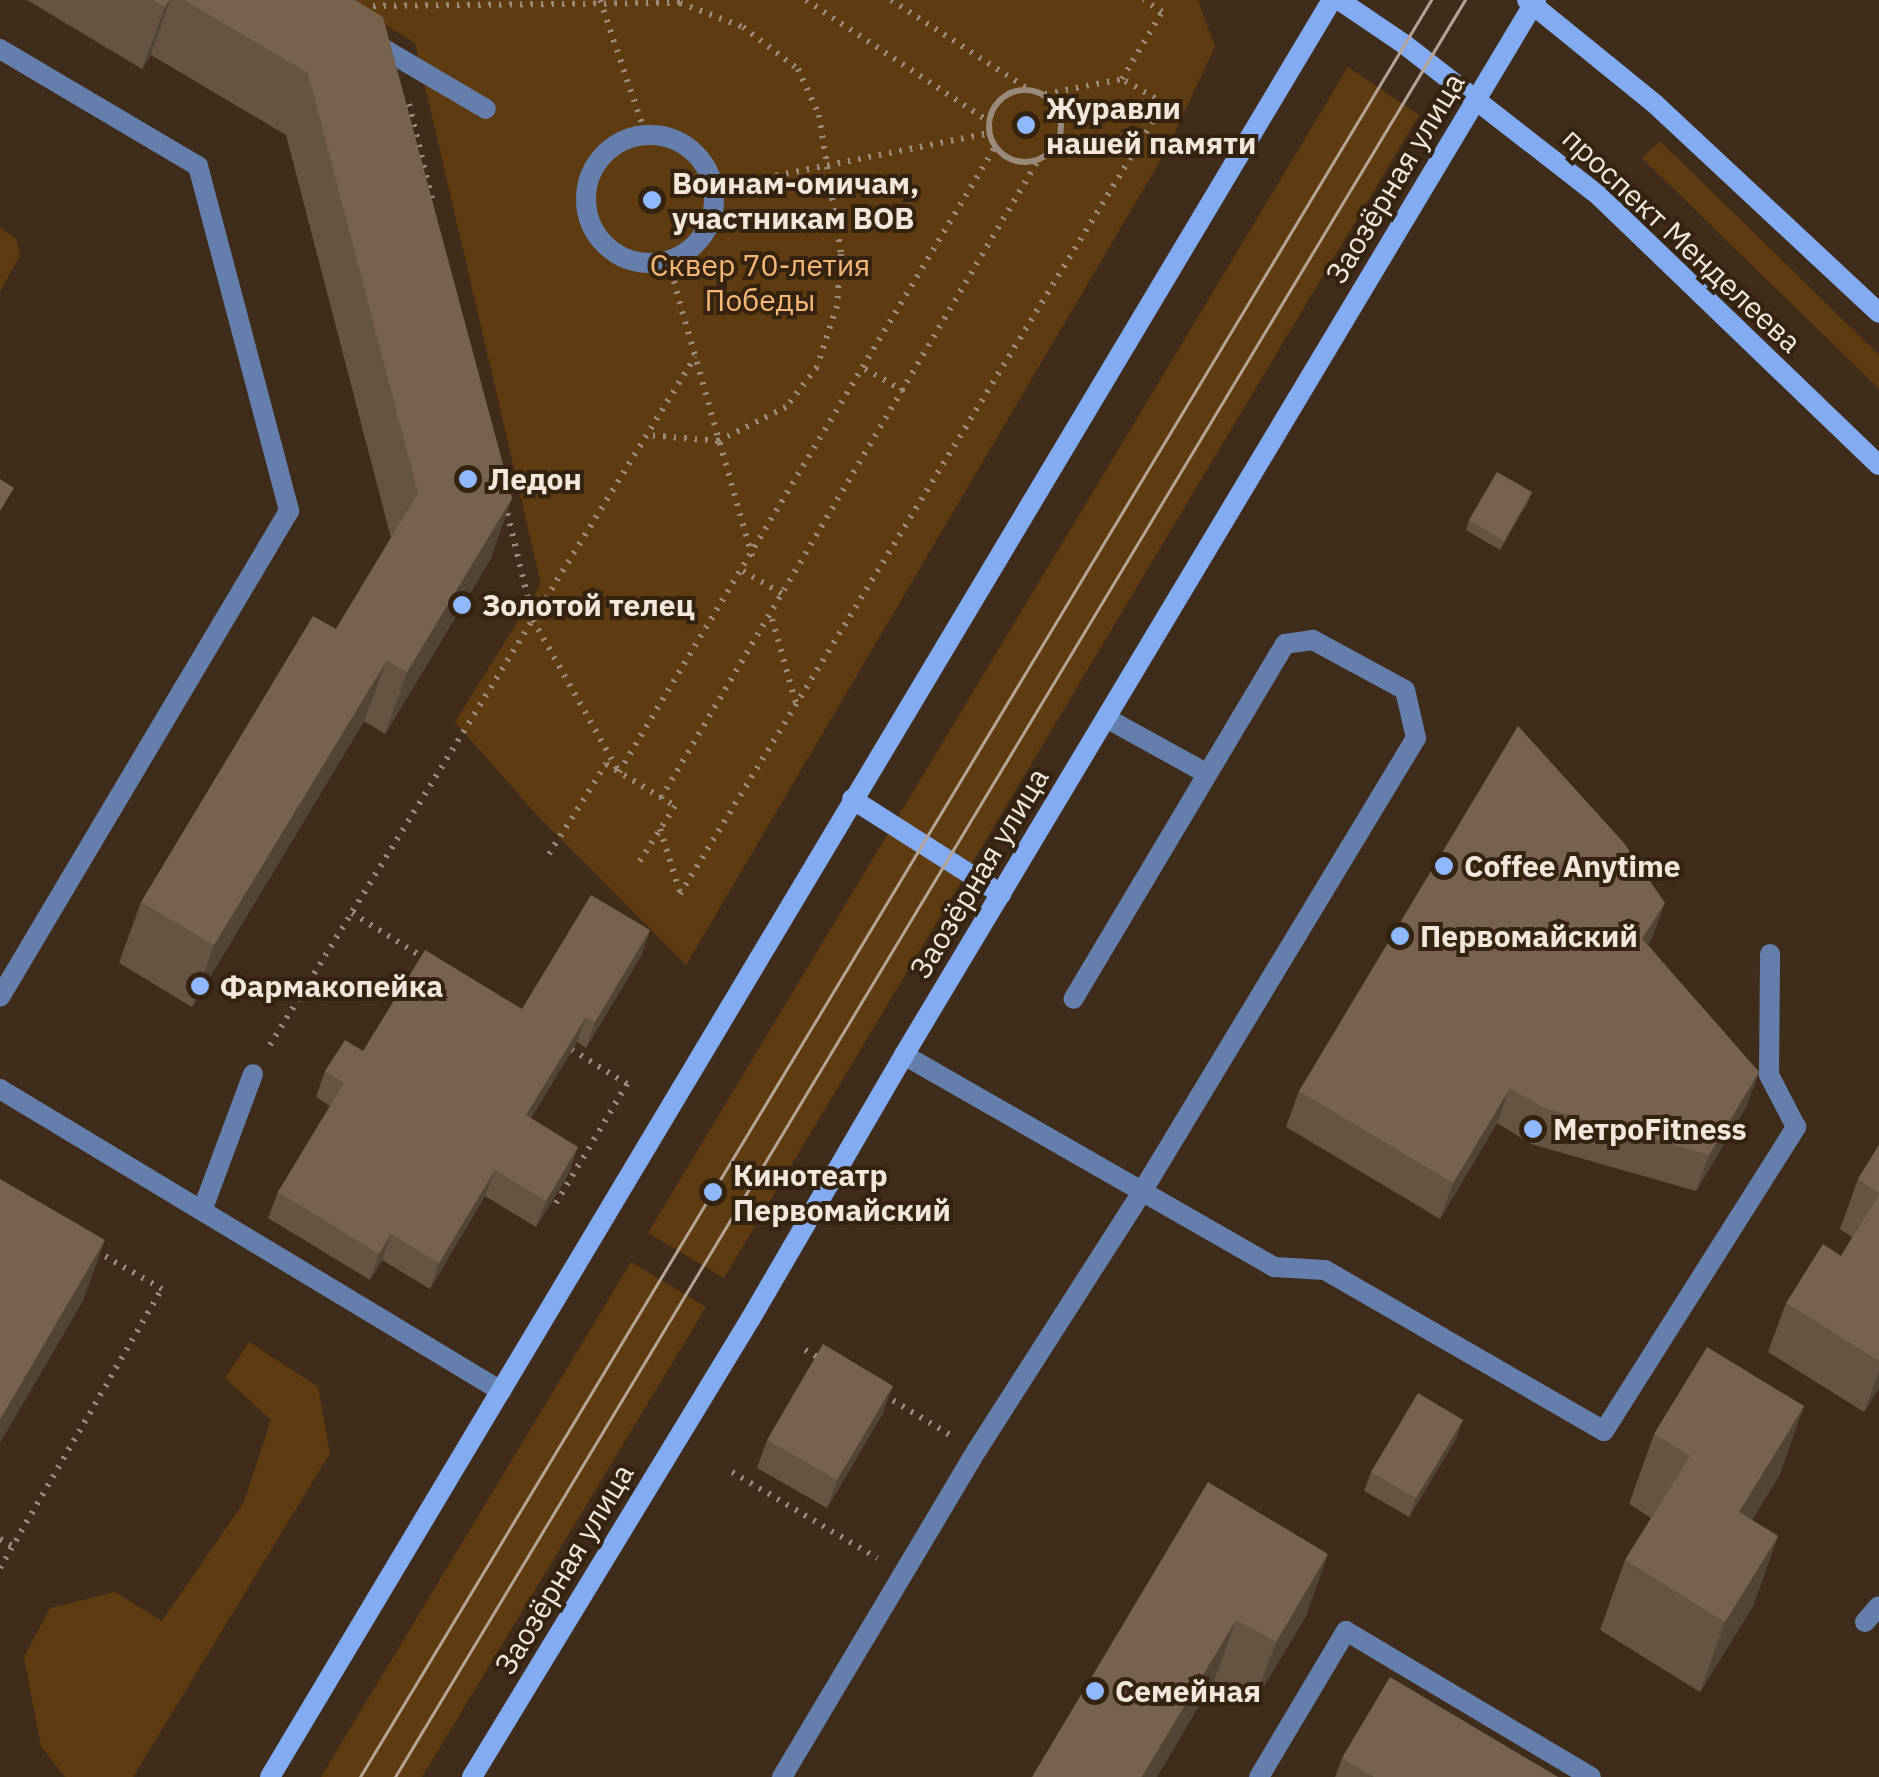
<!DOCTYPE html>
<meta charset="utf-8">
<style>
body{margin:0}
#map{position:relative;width:1879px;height:1777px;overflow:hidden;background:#3f2c1a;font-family:"IBM Plex Sans",sans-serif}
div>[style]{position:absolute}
.green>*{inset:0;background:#5f3b11}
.path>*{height:6px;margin-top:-3px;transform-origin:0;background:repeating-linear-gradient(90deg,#998a7b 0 2.5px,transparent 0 10.5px)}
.path>.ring{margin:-3px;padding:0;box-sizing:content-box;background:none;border:6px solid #998a7b;border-radius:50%}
.service>*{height:20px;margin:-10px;padding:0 10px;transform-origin:10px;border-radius:10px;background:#657fac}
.pedestrian>*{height:20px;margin:-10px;padding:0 10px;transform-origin:10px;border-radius:10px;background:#657fac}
.pedestrian>.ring{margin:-10px;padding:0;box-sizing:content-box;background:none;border:20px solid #657fac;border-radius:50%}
.minor>*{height:20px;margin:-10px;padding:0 10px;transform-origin:10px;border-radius:10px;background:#657fac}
.secondary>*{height:20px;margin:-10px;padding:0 10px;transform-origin:10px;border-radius:10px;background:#82abf2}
.tram>*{height:2.5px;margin:-1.25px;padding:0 1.25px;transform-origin:1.25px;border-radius:1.25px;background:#b3a496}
.wall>*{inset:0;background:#655442}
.shaded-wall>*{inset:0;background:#534536}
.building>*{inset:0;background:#76624d}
.dots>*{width:28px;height:28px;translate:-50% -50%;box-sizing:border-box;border:5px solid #342310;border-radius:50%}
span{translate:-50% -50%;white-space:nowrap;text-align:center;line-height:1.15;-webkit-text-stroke:8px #342310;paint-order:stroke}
.poi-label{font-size:30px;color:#f3e7db;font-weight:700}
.left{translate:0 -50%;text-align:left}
.street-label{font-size:30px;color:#f3e7db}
.park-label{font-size:30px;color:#f4b776}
</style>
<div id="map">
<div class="green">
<i style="clip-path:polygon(344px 0,1198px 0,1215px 47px,1166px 151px,686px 965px,536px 814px,455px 722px,541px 584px,415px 43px)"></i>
<i style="clip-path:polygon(1348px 67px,1419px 115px,724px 1278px,648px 1233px)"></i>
<i style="clip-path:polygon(1660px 141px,1879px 355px,1879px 389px,1642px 158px)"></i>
<i style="clip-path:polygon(0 227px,16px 239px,20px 255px,0 292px)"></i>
<i style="clip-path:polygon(631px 1262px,706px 1307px,422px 1777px,321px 1777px)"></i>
<i style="clip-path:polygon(249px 1342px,318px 1387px,330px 1453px,133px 1777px,65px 1777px,41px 1746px,24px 1657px,50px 1608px,115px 1592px,162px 1621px,244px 1502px,271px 1420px,225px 1378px)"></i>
</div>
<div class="path">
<i style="left:600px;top:0;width:143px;rotate:71.2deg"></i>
<i style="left:806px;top:0;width:219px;rotate:33.6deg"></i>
<i style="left:891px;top:0;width:163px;rotate:33deg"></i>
<i style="left:373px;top:6px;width:307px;rotate:-0.6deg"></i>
<i style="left:680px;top:3px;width:67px;rotate:20.9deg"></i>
<i style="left:743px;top:27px;width:69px;rotate:37.4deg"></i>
<i style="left:798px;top:69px;width:51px;rotate:65.5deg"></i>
<i style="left:819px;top:115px;width:141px;rotate:81deg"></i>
<i style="left:841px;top:254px;width:52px;rotate:94.4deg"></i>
<i style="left:837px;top:306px;width:64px;rotate:108.2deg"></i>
<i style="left:817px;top:367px;width:51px;rotate:127.8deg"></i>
<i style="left:786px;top:407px;width:76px;rotate:153.4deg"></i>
<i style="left:718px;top:441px;width:71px;rotate:-175.2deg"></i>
<i class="ring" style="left:989px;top:90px;width:66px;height:66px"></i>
<i style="left:1045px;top:94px;width:78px;rotate:-11deg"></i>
<i style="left:409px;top:104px;width:103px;rotate:76.5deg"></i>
<i style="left:1056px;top:145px;width:90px;rotate:-6.4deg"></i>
<i style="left:714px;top:188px;width:281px;rotate:-11.3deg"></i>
<i style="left:668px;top:261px;width:307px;rotate:74.1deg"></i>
<i style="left:865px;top:369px;width:45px;rotate:29.4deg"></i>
<i style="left:505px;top:503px;width:120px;rotate:76.5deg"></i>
<i style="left:533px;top:620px;width:175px;rotate:60.5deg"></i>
<i style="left:619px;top:772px;width:729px;rotate:-58.97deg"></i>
<i style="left:743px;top:571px;width:48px;rotate:30.3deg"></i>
<i style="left:772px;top:619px;width:87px;rotate:74.1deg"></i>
<i style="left:661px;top:798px;width:739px;rotate:-59.41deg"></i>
<i style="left:660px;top:829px;width:67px;rotate:72.6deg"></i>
<i style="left:549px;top:854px;width:107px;rotate:-57.7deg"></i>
<i style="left:606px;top:764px;width:81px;rotate:31.3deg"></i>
<i style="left:675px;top:806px;width:69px;rotate:122.5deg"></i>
<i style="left:680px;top:894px;width:927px;rotate:-58.54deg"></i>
<i style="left:1164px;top:103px;width:48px;rotate:-150.3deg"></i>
<i style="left:1122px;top:79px;width:78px;rotate:-59.2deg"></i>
<i style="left:1162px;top:12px;width:22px;rotate:-146deg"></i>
<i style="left:352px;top:913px;width:89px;rotate:32.1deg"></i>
<i style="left:270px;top:1045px;width:809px;rotate:-58.3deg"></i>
<i style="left:556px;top:1203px;width:139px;rotate:-59.2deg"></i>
<i style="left:627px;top:1084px;width:72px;rotate:-148.1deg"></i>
<i style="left:805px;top:1350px;width:18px;rotate:29deg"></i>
<i style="left:884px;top:1395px;width:77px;rotate:31.2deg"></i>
<i style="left:732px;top:1472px;width:169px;rotate:30.7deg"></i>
<i style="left:0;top:1539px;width:15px;rotate:28deg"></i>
<i style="left:0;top:1568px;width:323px;rotate:-59.9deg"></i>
<i style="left:162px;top:1289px;width:76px;rotate:-150.1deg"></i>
</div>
<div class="service">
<i style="left:372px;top:42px;width:132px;rotate:30.4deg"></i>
<i style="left:0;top:49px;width:230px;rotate:30.6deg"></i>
<i style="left:198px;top:166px;width:357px;rotate:75.2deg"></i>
<i style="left:289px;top:511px;width:565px;rotate:120.74deg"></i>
<i style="left:1108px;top:719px;width:112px;rotate:28.9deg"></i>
<i style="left:904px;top:1055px;width:426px;rotate:29.8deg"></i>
<i style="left:1274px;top:1267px;width:51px;rotate:3.4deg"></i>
<i style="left:1325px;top:1270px;width:322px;rotate:30deg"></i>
<i style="left:1604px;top:1431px;width:360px;rotate:-57.7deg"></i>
<i style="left:1796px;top:1127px;width:59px;rotate:-117.4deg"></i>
<i style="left:1769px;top:1075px;width:121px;rotate:-89.5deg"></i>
<i style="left:202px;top:1211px;width:146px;rotate:-69.6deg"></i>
<i style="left:1865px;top:1622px;width:21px;rotate:-49deg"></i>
<i style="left:782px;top:1777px;width:381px;rotate:-59.2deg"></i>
<i style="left:977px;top:1450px;width:308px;rotate:-57.4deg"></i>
<i style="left:1143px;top:1190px;width:528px;rotate:-58.87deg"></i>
<i style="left:1416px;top:738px;width:49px;rotate:-102.9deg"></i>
<i style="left:1405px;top:690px;width:105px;rotate:-151.5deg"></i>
<i style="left:1313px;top:640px;width:28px;rotate:172deg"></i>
<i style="left:1285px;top:644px;width:413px;rotate:120.8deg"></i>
<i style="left:1259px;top:1777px;width:170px;rotate:-59.2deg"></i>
<i style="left:1346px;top:1631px;width:285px;rotate:30.8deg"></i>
</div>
<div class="pedestrian">
<i class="ring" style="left:586px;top:135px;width:108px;height:108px"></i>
</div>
<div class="minor">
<i style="left:0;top:1089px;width:585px;rotate:31.08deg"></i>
</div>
<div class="secondary">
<i style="left:1339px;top:0;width:78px;rotate:34.1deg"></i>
<i style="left:1404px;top:44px;width:244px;rotate:37.9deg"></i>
<i style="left:1597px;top:194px;width:391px;rotate:43.9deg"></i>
<i style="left:1527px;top:0;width:165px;rotate:39.1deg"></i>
<i style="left:1655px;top:104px;width:306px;rotate:43deg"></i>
<i style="left:852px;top:799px;width:177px;rotate:32.5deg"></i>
<i style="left:270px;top:1777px;width:2070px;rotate:-59.14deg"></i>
<i style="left:472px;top:1777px;width:537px;rotate:-58.71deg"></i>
<i style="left:751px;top:1318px;width:304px;rotate:-59.8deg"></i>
<i style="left:904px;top:1055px;width:1230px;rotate:-59.08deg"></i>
</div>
<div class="tram">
<i style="left:360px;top:1777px;width:2075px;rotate:-58.92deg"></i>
<i style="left:395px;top:1777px;width:2074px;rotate:-58.95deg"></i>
</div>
<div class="wall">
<i style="clip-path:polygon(27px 0,355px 0,512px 498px,490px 560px,385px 734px,364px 721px,192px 1007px,119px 963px,141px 902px,336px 629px,391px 538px,286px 135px,151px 55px,142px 69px)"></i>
<i style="clip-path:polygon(1532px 492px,1528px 502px,1500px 550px,1466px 530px,1469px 520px)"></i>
<i style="clip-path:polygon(650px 930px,641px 956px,586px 1048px,577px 1042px,531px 1118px,569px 1173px,536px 1227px,485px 1196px,430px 1289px,382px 1260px,370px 1280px,268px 1218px,278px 1192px,330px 1106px,316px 1097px,325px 1071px,363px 1051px,522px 1009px)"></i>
<i style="clip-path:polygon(1652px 938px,1648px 945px,1759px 1072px,1746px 1107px,1696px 1191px,1531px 1144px,1497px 1123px,1440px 1219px,1286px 1127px,1299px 1091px)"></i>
<i style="clip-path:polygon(1879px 1145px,1879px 1388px,1864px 1412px,1768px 1352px,1786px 1303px,1841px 1256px,1852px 1237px,1840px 1229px,1858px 1179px)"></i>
<i style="clip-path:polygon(1804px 1406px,1779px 1476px,1752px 1520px,1778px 1536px,1753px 1606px,1700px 1692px,1600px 1630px,1625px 1560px,1651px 1518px,1629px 1504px,1654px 1434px)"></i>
<i style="clip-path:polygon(883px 1413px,827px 1508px,757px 1468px,767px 1440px)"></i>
<i style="clip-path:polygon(1456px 1439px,1409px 1517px,1364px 1491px,1371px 1472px)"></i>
<i style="clip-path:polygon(1208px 1482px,1306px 1616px,1253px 1704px,1214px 1681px)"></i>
<i style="clip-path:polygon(1342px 1758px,1558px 1777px,1335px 1777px)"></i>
</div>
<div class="shaded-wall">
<i style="clip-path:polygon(169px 0,170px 0,151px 55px,142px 69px,165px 7px)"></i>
<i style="clip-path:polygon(1532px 492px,1528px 502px,1500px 550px,1504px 541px)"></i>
<i style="clip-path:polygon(512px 498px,490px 560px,385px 734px,407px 672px)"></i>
<i style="clip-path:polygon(387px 660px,364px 721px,192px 1007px,214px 945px)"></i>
<i style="clip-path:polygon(1665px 903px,1652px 938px,1630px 975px,1642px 939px)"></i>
<i style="clip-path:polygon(650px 930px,641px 956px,586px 1048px,595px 1022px)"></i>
<i style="clip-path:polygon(586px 1017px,577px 1042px,517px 1141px,526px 1115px)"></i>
<i style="clip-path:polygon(1759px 1072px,1746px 1107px,1696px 1191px,1709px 1155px)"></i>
<i style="clip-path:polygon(1510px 1088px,1497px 1123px,1440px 1219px,1453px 1183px)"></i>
<i style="clip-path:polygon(578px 1147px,569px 1173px,536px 1227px,546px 1201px)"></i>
<i style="clip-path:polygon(495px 1170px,485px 1196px,430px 1289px,439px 1263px)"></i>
<i style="clip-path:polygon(391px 1234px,382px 1260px,370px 1280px,379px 1254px)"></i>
<i style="clip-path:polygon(105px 1240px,83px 1301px,0 1443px,0 1420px)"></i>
<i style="clip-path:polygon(1879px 1371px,1879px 1388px,1864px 1412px)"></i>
<i style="clip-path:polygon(893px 1386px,883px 1413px,827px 1508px,837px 1480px)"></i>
<i style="clip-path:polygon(1804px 1406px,1779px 1476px,1713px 1582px,1739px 1512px)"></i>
<i style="clip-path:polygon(1463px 1420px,1456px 1439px,1409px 1517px,1416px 1498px)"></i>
<i style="clip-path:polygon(1778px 1536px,1753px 1606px,1700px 1692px,1725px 1622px)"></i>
<i style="clip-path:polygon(1328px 1554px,1306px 1616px,1253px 1704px,1276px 1642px)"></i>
<i style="clip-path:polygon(1236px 1620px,1214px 1681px,1157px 1777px,1142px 1777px)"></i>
</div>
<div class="building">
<i style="clip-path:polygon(153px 0,169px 0,165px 7px)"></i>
<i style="clip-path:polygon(184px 0,355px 0,383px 17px,512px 498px,407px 672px,387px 660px,214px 945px,141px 902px,313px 616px,336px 629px,418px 493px,308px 73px)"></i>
<i style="clip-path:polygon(1497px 472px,1532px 492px,1504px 541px,1469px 520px)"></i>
<i style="clip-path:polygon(0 479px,14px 488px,0 511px)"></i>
<i style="clip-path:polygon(1518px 726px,1624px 843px,1665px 903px,1642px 939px,1759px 1072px,1709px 1155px,1544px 1108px,1510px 1088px,1453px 1183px,1299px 1091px)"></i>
<i style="clip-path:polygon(591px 895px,650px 930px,595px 1022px,586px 1017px,526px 1115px,578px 1147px,546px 1201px,495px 1170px,439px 1263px,391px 1234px,379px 1254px,278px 1192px,344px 1083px,325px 1071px,345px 1040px,363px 1051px,425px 950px,522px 1009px)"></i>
<i style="clip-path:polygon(1879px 1145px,1879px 1193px,1858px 1179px)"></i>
<i style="clip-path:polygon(0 1179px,105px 1240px,0 1420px)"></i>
<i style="clip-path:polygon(1879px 1195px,1879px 1361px,1786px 1303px,1823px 1244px,1841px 1256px)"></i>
<i style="clip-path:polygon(823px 1344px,893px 1386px,837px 1480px,767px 1440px)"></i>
<i style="clip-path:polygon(1707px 1347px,1804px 1406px,1739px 1512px,1778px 1536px,1725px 1622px,1625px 1560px,1690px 1456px,1654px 1434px)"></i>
<i style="clip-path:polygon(1418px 1393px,1463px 1420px,1416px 1498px,1371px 1472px)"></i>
<i style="clip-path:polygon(1208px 1482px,1328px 1554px,1276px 1642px,1236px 1620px,1142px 1777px,1032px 1777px)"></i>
<i style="clip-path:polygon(1390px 1677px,1558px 1777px,1374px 1777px,1342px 1758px)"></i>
</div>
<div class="dots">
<i style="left:1026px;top:125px;background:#90b8fd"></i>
<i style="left:652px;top:200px;background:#90b8fd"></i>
<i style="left:468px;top:479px;background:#90b8fd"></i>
<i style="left:462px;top:605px;background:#90b8fd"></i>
<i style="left:1444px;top:866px;background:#90b8fd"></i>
<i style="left:1400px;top:936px;background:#90b8fd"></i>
<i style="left:200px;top:986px;background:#90b8fd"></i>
<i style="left:1533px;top:1129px;background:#90b8fd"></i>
<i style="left:713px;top:1192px;background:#90b8fd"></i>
<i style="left:1095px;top:1691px;background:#90b8fd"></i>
</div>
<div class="poi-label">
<span class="left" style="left:1046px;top:125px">Журавли<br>нашей памяти</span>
<span class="left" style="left:672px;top:200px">Воинам-омичам,<br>участникам ВОВ</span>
<span class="left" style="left:488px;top:479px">Ледон</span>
<span class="left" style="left:482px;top:605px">Золотой телец</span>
<span class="left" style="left:1464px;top:866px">Coffee Anytime</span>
<span class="left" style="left:1420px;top:936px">Первомайский</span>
<span class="left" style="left:220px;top:986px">Фармакопейка</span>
<span class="left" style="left:1553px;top:1129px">МетроFitness</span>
<span class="left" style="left:733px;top:1192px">Кинотеатр<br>Первомайский</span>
<span class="left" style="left:1115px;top:1691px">Семейная</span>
</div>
<div class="street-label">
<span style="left:1395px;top:178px;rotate:-59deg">Заозёрная улица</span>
<span style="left:1682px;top:240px;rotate:43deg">проспект Менделеева</span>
<span style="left:979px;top:873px;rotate:-59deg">Заозёрная улица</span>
<span style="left:564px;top:1569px;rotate:-59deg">Заозёрная улица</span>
</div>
<div class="park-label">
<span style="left:760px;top:282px">Сквер 70-летия<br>Победы</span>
</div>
</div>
